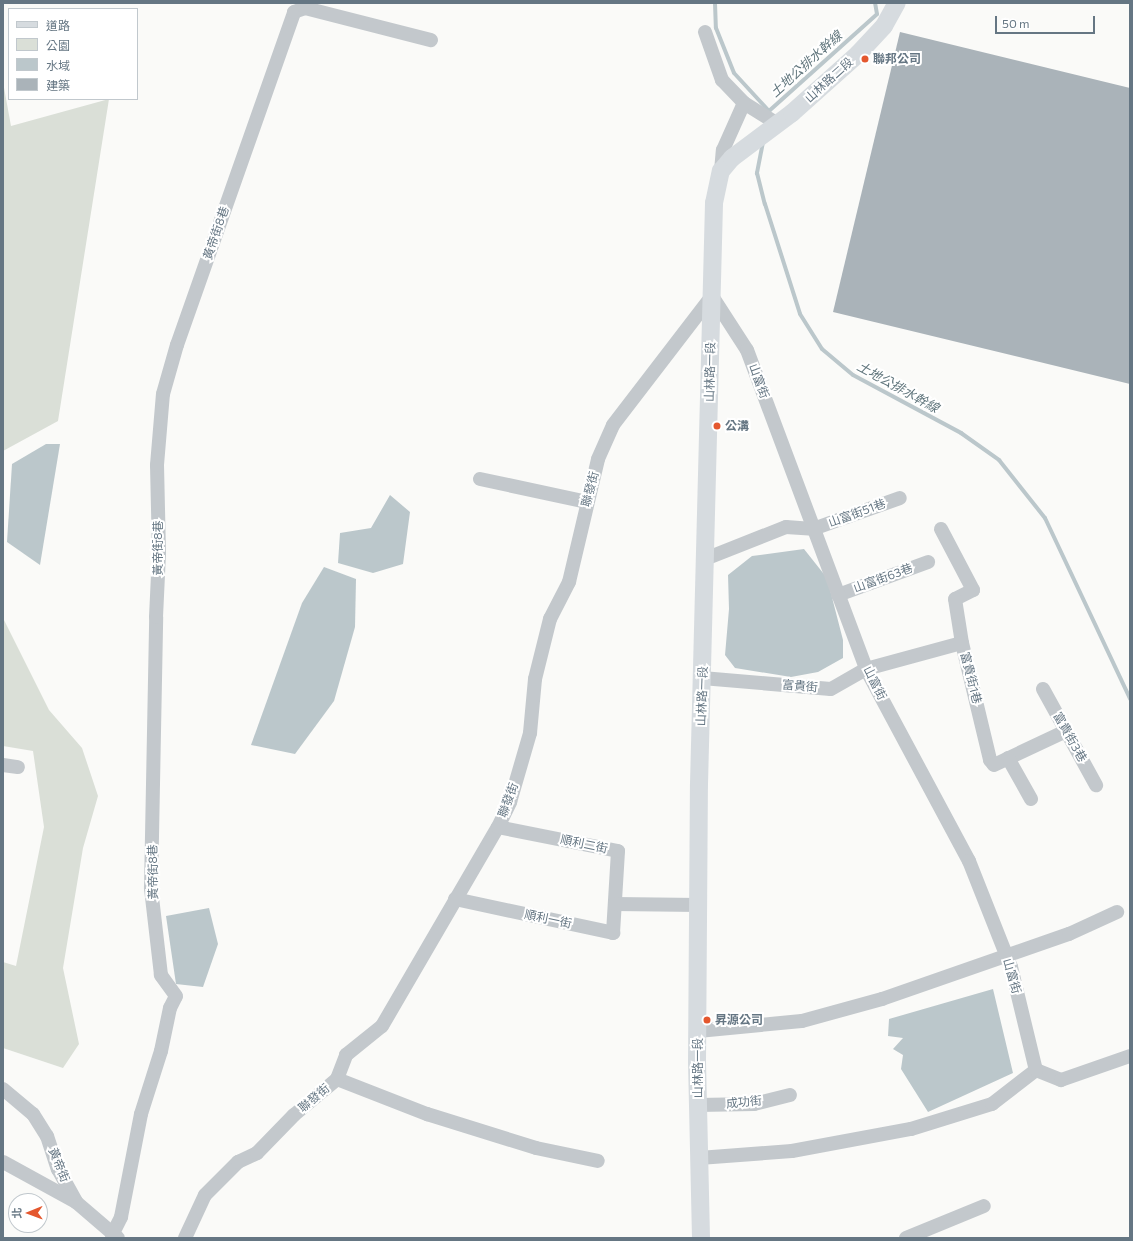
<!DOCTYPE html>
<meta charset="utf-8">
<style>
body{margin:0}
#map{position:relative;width:1133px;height:1241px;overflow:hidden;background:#fafaf8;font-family:Commissioner,"Noto Sans TC",sans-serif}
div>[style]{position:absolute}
.green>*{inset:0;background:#dadfd7}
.water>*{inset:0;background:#bbc7cb}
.stream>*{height:4px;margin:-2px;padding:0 2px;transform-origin:2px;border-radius:2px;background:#bbc7cb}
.building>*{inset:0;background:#aab3b9}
.minor>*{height:14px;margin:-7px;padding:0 7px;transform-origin:7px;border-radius:7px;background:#c3c8cc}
.major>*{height:18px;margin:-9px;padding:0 9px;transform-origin:9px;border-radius:9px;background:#d6dbdf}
.dots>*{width:11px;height:11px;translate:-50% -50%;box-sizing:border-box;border:2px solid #fff;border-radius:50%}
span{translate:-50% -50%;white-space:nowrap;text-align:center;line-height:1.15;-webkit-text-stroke:4px #fff;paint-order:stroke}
.poi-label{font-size:12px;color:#657683;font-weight:700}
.left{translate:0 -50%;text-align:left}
.street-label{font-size:12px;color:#657683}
.water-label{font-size:13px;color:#60757c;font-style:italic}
.frame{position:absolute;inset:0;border:4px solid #657683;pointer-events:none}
.legend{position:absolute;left:8px;top:8px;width:130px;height:92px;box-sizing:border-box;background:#fff;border:1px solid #c1c8cd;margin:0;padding:5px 7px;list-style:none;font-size:12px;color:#657683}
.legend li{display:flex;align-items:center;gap:8px;height:20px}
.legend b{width:20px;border:1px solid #c1c8cd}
.north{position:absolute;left:8px;top:1193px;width:40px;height:40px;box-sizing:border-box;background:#fff;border:1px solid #c1c8cd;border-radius:50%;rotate:269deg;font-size:11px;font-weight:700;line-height:16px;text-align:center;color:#657683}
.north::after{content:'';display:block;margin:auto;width:14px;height:18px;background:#e4572e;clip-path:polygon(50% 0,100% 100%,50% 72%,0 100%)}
.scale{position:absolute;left:995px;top:16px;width:100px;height:18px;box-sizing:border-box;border:2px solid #657683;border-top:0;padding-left:5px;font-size:12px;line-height:14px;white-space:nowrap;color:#657683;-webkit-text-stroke:3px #fff;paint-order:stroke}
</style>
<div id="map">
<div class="green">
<i style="clip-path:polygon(3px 82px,11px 126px,109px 99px,58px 421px,3px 451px)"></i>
<i style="clip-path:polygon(3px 618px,49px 710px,82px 748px,98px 796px,83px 848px,63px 968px,79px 1044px,63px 1068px,3px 1048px,3px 962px,16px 966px,44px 827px,33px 751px,3px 746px)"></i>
</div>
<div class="water">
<i style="clip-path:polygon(46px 444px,60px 444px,40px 565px,7px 542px,12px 464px)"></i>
<i style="clip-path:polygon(390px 495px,410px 512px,403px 564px,373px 573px,338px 563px,340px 533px,371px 528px)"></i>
<i style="clip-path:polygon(804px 549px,827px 578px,843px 640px,843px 658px,818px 672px,791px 677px,735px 668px,725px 655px,729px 609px,728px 575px,752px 556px)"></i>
<i style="clip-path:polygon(324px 567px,356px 579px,355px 627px,334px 701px,295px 754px,251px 745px,302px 603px)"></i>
<i style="clip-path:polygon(209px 908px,218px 944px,203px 987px,176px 984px,166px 916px)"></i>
<i style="clip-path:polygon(993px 989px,1013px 1073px,928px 1112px,901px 1069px,903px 1055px,893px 1049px,903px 1038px,888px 1036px,889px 1019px)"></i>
</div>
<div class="stream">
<i style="left:715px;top:3px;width:25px;rotate:88deg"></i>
<i style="left:716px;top:28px;width:48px;rotate:68.2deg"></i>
<i style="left:734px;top:73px;width:52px;rotate:47.4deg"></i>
<i style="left:769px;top:114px;width:3px;rotate:-90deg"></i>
<i style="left:769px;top:111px;width:145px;rotate:-41.9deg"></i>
<i style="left:877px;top:14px;width:11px;rotate:-100deg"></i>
<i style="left:763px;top:142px;width:32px;rotate:101deg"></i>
<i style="left:757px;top:173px;width:32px;rotate:76deg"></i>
<i style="left:765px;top:204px;width:115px;rotate:72.3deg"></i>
<i style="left:800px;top:314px;width:41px;rotate:57.8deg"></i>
<i style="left:822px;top:349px;width:40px;rotate:40deg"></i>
<i style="left:853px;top:375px;width:123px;rotate:28.2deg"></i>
<i style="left:961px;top:433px;width:47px;rotate:35.4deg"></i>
<i style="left:999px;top:460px;width:74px;rotate:51.6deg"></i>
<i style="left:1045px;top:518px;width:200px;rotate:64.8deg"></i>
</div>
<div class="building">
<i style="clip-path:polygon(900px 32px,1130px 88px,1130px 384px,833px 312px)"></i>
</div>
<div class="minor">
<i style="left:705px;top:32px;width:51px;rotate:70.5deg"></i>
<i style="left:722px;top:80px;width:32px;rotate:46deg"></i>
<i style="left:744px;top:103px;width:40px;rotate:32deg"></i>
<i style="left:721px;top:171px;width:21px;rotate:-85deg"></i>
<i style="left:723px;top:150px;width:51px;rotate:-65.9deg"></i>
<i style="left:480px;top:479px;width:109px;rotate:12.1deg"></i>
<i style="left:941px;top:529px;width:69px;rotate:62.3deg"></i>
<i style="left:973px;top:590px;width:20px;rotate:153deg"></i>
<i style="left:955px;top:599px;width:45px;rotate:81deg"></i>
<i style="left:962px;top:643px;width:120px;rotate:76.5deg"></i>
<i style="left:990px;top:760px;width:6px;rotate:51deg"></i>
<i style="left:994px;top:765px;width:80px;rotate:-25.3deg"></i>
<i style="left:705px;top:559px;width:87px;rotate:-21.6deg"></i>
<i style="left:786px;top:527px;width:27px;rotate:4deg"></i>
<i style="left:813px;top:529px;width:92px;rotate:-19.6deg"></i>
<i style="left:838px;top:595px;width:96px;rotate:-20.1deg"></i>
<i style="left:702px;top:678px;width:129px;rotate:4.9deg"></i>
<i style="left:831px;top:689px;width:40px;rotate:-29.7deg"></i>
<i style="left:866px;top:669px;width:99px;rotate:-15.2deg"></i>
<i style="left:1043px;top:689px;width:110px;rotate:61.1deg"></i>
<i style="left:1008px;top:758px;width:47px;rotate:60.7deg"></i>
<i style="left:3px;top:765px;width:15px;rotate:8deg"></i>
<i style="left:455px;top:899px;width:162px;rotate:12.1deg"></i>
<i style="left:613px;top:933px;width:82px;rotate:-86.5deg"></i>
<i style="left:618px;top:851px;width:122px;rotate:-168.7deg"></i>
<i style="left:615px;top:904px;width:84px;rotate:0.7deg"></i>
<i style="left:698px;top:1031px;width:104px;rotate:-5.5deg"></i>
<i style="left:802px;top:1021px;width:83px;rotate:-15.4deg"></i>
<i style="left:882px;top:999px;width:198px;rotate:-19.2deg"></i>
<i style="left:1069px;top:934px;width:53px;rotate:-24.6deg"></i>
<i style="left:337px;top:1079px;width:97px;rotate:21.3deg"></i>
<i style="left:427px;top:1114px;width:114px;rotate:17.3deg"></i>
<i style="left:536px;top:1148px;width:63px;rotate:11.8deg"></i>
<i style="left:3px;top:1089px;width:39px;rotate:40deg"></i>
<i style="left:33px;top:1114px;width:26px;rotate:58deg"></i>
<i style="left:47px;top:1136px;width:35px;rotate:72deg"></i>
<i style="left:58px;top:1169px;width:38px;rotate:61deg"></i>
<i style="left:76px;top:1202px;width:55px;rotate:40.6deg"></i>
<i style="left:698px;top:1105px;width:56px;rotate:-1deg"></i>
<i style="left:754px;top:1104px;width:37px;rotate:-14deg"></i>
<i style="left:699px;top:1158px;width:93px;rotate:-4.3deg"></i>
<i style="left:792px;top:1151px;width:121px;rotate:-10.5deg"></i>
<i style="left:911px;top:1129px;width:85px;rotate:-17.2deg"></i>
<i style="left:992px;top:1104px;width:56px;rotate:-37.7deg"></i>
<i style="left:1036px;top:1070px;width:27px;rotate:22deg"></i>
<i style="left:1061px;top:1080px;width:73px;rotate:-19.2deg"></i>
<i style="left:3px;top:1162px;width:83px;rotate:28.7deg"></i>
<i style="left:112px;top:1235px;width:20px;rotate:-63deg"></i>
<i style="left:121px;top:1217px;width:105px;rotate:-79deg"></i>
<i style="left:141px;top:1114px;width:66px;rotate:-72.4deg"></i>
<i style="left:161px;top:1051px;width:44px;rotate:-78.2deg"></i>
<i style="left:170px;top:1008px;width:13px;rotate:-63deg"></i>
<i style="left:176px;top:996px;width:26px;rotate:-126deg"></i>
<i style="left:161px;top:975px;width:88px;rotate:-96.6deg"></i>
<i style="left:151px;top:888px;width:271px;rotate:-88.9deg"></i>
<i style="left:156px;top:617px;width:64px;rotate:-87.3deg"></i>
<i style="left:159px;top:553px;width:88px;rotate:-91.3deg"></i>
<i style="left:157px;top:465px;width:71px;rotate:-85.2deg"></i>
<i style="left:163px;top:394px;width:51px;rotate:-74.1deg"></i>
<i style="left:177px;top:345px;width:353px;rotate:-70.6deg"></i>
<i style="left:294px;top:12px;width:12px;rotate:-20deg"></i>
<i style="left:305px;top:8px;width:130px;rotate:14.3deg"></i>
<i style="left:185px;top:1238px;width:47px;rotate:-65.1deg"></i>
<i style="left:205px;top:1195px;width:47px;rotate:-45deg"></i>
<i style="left:238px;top:1162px;width:21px;rotate:-25deg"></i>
<i style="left:257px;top:1153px;width:53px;rotate:-45.8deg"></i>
<i style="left:294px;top:1115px;width:56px;rotate:-39.9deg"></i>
<i style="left:337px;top:1079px;width:26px;rotate:-69deg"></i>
<i style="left:346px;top:1055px;width:46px;rotate:-38.9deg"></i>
<i style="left:382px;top:1026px;width:230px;rotate:-59.8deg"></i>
<i style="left:498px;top:827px;width:28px;rotate:-64deg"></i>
<i style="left:510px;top:802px;width:72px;rotate:-73.8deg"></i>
<i style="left:530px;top:733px;width:54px;rotate:-84.7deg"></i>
<i style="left:535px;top:679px;width:62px;rotate:-76deg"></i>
<i style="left:550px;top:619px;width:42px;rotate:-62.8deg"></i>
<i style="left:569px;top:582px;width:126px;rotate:-76.7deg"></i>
<i style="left:598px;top:459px;width:37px;rotate:-66deg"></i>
<i style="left:613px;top:425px;width:163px;rotate:-52.5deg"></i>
<i style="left:712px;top:296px;width:64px;rotate:57.1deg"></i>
<i style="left:747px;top:350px;width:340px;rotate:69.5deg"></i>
<i style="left:866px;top:669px;width:218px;rotate:61.8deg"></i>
<i style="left:969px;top:861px;width:114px;rotate:68.4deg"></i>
<i style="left:1011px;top:967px;width:106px;rotate:76.4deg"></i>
<i style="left:906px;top:1238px;width:84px;rotate:-22.3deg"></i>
</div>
<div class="major">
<i style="left:701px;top:1238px;width:175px;rotate:-91.3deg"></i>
<i style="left:697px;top:1063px;width:279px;rotate:-89.6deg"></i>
<i style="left:699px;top:784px;width:581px;rotate:-88.52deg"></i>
<i style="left:714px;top:203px;width:33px;rotate:-78deg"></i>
<i style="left:721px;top:171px;width:17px;rotate:-50deg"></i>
<i style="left:732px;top:158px;width:75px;rotate:-36.9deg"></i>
<i style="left:792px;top:113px;width:89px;rotate:-41.8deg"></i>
<i style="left:858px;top:54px;width:38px;rotate:-47deg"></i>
<i style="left:884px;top:26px;width:26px;rotate:-61deg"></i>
</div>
<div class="dots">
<i style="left:865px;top:59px;background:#e4572e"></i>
<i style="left:717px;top:426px;background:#e4572e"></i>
<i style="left:707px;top:1020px;background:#e4572e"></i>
</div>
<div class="poi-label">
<span class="left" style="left:873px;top:59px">聯邦公司</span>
<span class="left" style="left:725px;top:426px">公溝</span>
<span class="left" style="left:715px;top:1020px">昇源公司</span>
</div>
<div class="street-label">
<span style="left:829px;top:80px;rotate:-42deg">山林路二段</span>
<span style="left:216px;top:233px;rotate:-71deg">黃帝街8巷</span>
<span style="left:710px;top:372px;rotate:-89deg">山林路一段</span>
<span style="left:759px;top:381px;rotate:70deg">山富街</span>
<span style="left:590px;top:489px;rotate:-76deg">聯發街</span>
<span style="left:857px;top:513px;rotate:-20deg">山富街51巷</span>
<span style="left:158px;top:548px;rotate:-90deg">黃帝街8巷</span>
<span style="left:883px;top:578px;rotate:-20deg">山富街63巷</span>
<span style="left:971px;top:678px;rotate:76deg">富貴街1巷</span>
<span style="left:875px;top:683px;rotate:63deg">山富街</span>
<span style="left:800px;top:686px;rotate:5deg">富貴街</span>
<span style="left:702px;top:696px;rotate:-88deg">山林路一段</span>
<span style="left:1070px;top:737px;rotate:61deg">富貴街3巷</span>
<span style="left:508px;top:800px;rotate:-70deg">聯發街</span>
<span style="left:584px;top:844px;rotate:12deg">順利二街</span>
<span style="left:153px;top:872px;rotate:-91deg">黃帝街8巷</span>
<span style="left:548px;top:919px;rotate:12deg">順利一街</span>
<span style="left:1012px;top:976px;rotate:74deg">山富街</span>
<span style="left:698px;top:1068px;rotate:-90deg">山林路一段</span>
<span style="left:314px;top:1098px;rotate:-40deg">聯發街</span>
<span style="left:744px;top:1102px;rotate:-5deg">成功街</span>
<span style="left:59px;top:1165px;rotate:68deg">黃帝街</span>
</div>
<div class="water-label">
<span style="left:806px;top:64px;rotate:-42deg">土地公排水幹線</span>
<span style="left:898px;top:387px;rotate:29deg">土地公排水幹線</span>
</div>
<div class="frame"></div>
<ul class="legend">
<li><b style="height:5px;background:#d6dbdf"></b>道路</li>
<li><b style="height:11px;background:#dadfd7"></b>公園</li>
<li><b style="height:11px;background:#bbc7cb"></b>水域</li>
<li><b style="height:11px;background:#aab3b9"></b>建築</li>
</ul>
<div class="north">北</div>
<div class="scale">50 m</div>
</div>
